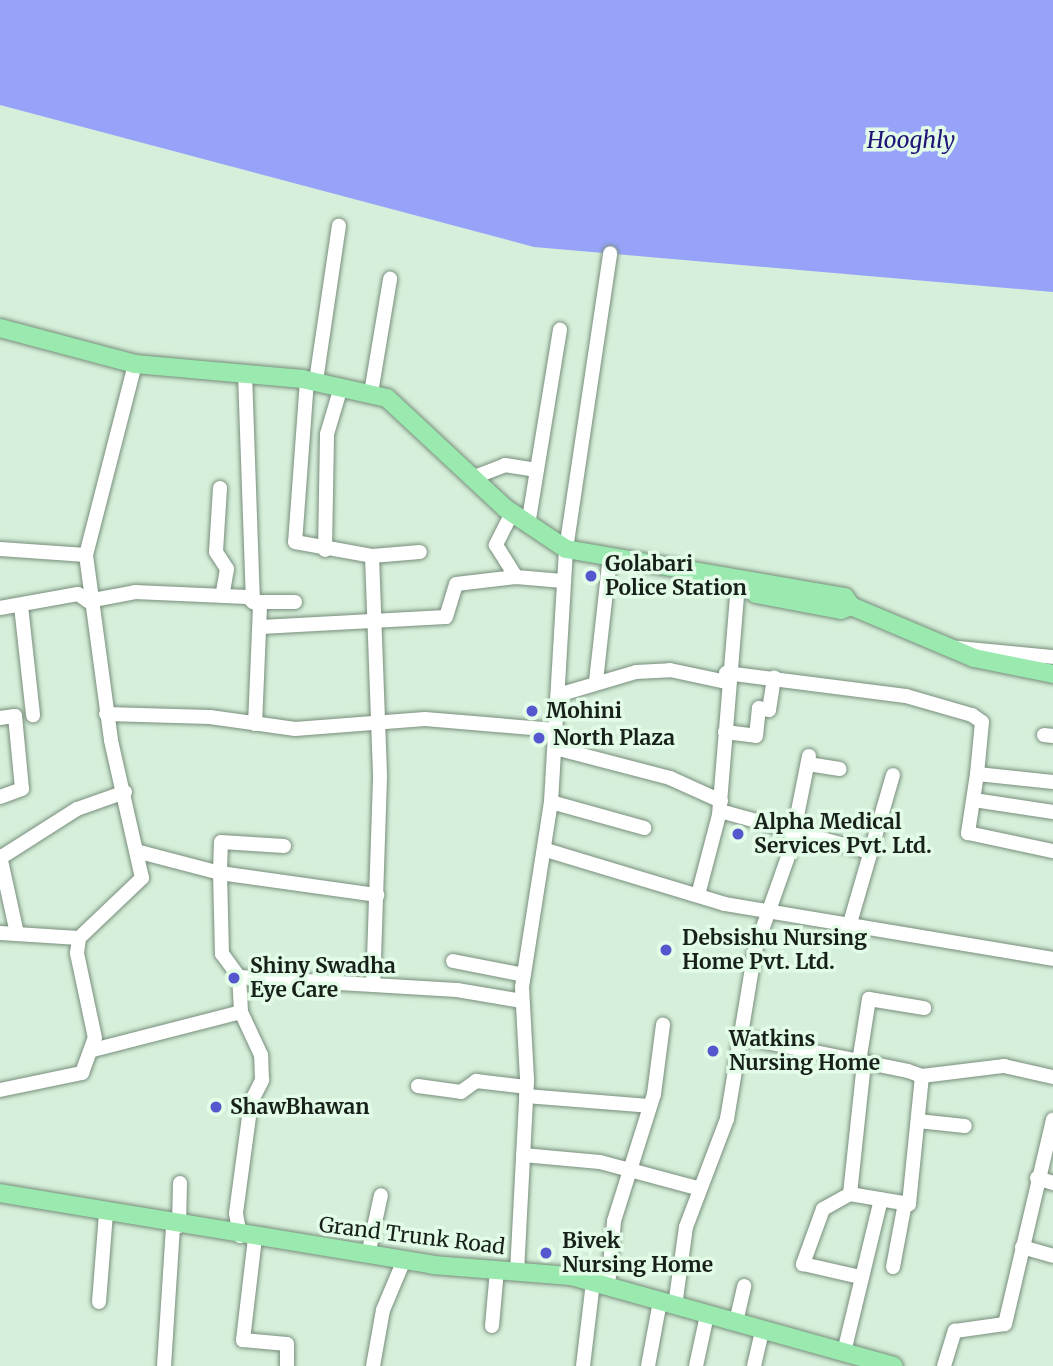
<!DOCTYPE html>
<style>
body{margin:0}
#map{position:relative;width:1053px;height:1366px;overflow:hidden;background:#d6efda;font-family:Merriweather,serif}
div>[style]{position:absolute}
.water>*{inset:0;background:#97a3f9}
.roads{filter:drop-shadow(0 0 2px #778e7b) drop-shadow(0 0 2px #778e7b)}
.minor>*{height:14px;margin:-7px;padding:0 7px;transform-origin:7px;border-radius:7px;background:#fff}
.major>*{height:18px;margin:-9px;padding:0 9px;transform-origin:9px;border-radius:9px;background:#9ae9af}
.dots>*{width:19px;height:19px;translate:-50% -50%;box-sizing:border-box;border:4px solid #e3fce7;border-radius:50%}
span{translate:-50% -50%;white-space:nowrap;text-align:center;line-height:1.15;-webkit-text-stroke:7px #e3fce7;paint-order:stroke}
.poi-label{font-size:21px;color:#172019;font-weight:700}
.left{translate:0 -50%;text-align:left}
.street-label{font-size:21px;color:#172019}
.water-label{font-size:23px;color:#211477;font-style:italic}
</style>
<div id="map">
<div class="water">
<i style="clip-path:polygon(0 0,1053px 0,1053px 292px,534px 247px,0 105px)"></i>
</div>
<div class="roads">
<div class="minor">
<i style="left:245px;top:374px;width:228px;rotate:88deg"></i>
<i style="left:253px;top:602px;width:42px"></i>
<i style="left:307px;top:380px;width:162px;rotate:94.2deg"></i>
<i style="left:295px;top:542px;width:78px;rotate:10.3deg"></i>
<i style="left:372px;top:556px;width:48px;rotate:-4.8deg"></i>
<i style="left:316px;top:381px;width:157px;rotate:-81.6deg"></i>
<i style="left:371px;top:393px;width:116px;rotate:-80.5deg"></i>
<i style="left:477px;top:476px;width:30px;rotate:-21deg"></i>
<i style="left:505px;top:465px;width:32px;rotate:9deg"></i>
<i style="left:220px;top:488px;width:64px;rotate:93.6deg"></i>
<i style="left:216px;top:552px;width:20px;rotate:57deg"></i>
<i style="left:227px;top:569px;width:27px;rotate:100deg"></i>
<i style="left:512px;top:513px;width:36px;rotate:117deg"></i>
<i style="left:496px;top:545px;width:38px;rotate:58deg"></i>
<i style="left:528px;top:525px;width:198px;rotate:-80.7deg"></i>
<i style="left:0;top:549px;width:86px;rotate:4deg"></i>
<i style="left:325px;top:550px;width:116px;rotate:-89deg"></i>
<i style="left:327px;top:434px;width:49px;rotate:-73.4deg"></i>
<i style="left:372px;top:556px;width:222px;rotate:87.9deg"></i>
<i style="left:380px;top:778px;width:206px;rotate:91.9deg"></i>
<i style="left:21px;top:606px;width:110px;rotate:83.7deg"></i>
<i style="left:0;top:608px;width:79px;rotate:-10.2deg"></i>
<i style="left:78px;top:594px;width:12px;rotate:35deg"></i>
<i style="left:88px;top:601px;width:48px;rotate:-10.8deg"></i>
<i style="left:135px;top:592px;width:112px;rotate:2.6deg"></i>
<i style="left:247px;top:597px;width:16px;rotate:35deg"></i>
<i style="left:260px;top:606px;width:118px;rotate:92.4deg"></i>
<i style="left:261px;top:627px;width:185px;rotate:-3.1deg"></i>
<i style="left:446px;top:617px;width:34px;rotate:-73deg"></i>
<i style="left:456px;top:584px;width:60px;rotate:-6.7deg"></i>
<i style="left:516px;top:577px;width:47px;rotate:4.9deg"></i>
<i style="left:947px;top:647px;width:106px;rotate:5.4deg"></i>
<i style="left:726px;top:673px;width:181px;rotate:7.3deg"></i>
<i style="left:906px;top:696px;width:69px;rotate:16.1deg"></i>
<i style="left:972px;top:715px;width:12px;rotate:35deg"></i>
<i style="left:982px;top:722px;width:52px;rotate:95.5deg"></i>
<i style="left:596px;top:681px;width:126px;rotate:-83.6deg"></i>
<i style="left:558px;top:695px;width:81px;rotate:-16.4deg"></i>
<i style="left:636px;top:672px;width:34px;rotate:-3deg"></i>
<i style="left:670px;top:670px;width:57px;rotate:12.1deg"></i>
<i style="left:106px;top:714px;width:104px;rotate:1.7deg"></i>
<i style="left:210px;top:717px;width:86px;rotate:8deg"></i>
<i style="left:295px;top:729px;width:130px;rotate:-4.4deg"></i>
<i style="left:425px;top:719px;width:131px;rotate:4.8deg"></i>
<i style="left:0;top:718px;width:15px;rotate:-8deg"></i>
<i style="left:15px;top:716px;width:73px;rotate:84.5deg"></i>
<i style="left:22px;top:789px;width:23px;rotate:160deg"></i>
<i style="left:725px;top:732px;width:31px;rotate:7deg"></i>
<i style="left:756px;top:736px;width:28px;rotate:-84deg"></i>
<i style="left:759px;top:708px;width:10px;rotate:11deg"></i>
<i style="left:769px;top:710px;width:33px;rotate:-81deg"></i>
<i style="left:1044px;top:735px;width:9px;rotate:6deg"></i>
<i style="left:555px;top:748px;width:119px;rotate:14.6deg"></i>
<i style="left:670px;top:778px;width:56px;rotate:24.3deg"></i>
<i style="left:808px;top:764px;width:32px;rotate:9deg"></i>
<i style="left:1053px;top:782px;width:76px;rotate:-174deg"></i>
<i style="left:977px;top:774px;width:60px;rotate:98.7deg"></i>
<i style="left:968px;top:833px;width:87px;rotate:12deg"></i>
<i style="left:974px;top:800px;width:80px;rotate:8.6deg"></i>
<i style="left:551px;top:802px;width:97px;rotate:15.6deg"></i>
<i style="left:720px;top:811px;width:156px;rotate:15.3deg"></i>
<i style="left:284px;top:846px;width:63px;rotate:-176.4deg"></i>
<i style="left:221px;top:842px;width:31px;rotate:92deg"></i>
<i style="left:220px;top:873px;width:159px;rotate:8deg"></i>
<i style="left:546px;top:850px;width:187px;rotate:16.8deg"></i>
<i style="left:725px;top:904px;width:333px;rotate:9.5deg"></i>
<i style="left:0;top:856px;width:79px;rotate:77.6deg"></i>
<i style="left:0;top:858px;width:91px;rotate:-32.5deg"></i>
<i style="left:77px;top:809px;width:51px;rotate:-19.5deg"></i>
<i style="left:698px;top:895px;width:83px;rotate:-75.3deg"></i>
<i style="left:719px;top:815px;width:232px;rotate:-85.3deg"></i>
<i style="left:850px;top:923px;width:154px;rotate:-73.8deg"></i>
<i style="left:0;top:933px;width:79px;rotate:3.6deg"></i>
<i style="left:453px;top:961px;width:72px;rotate:11.2deg"></i>
<i style="left:239px;top:977px;width:218px;rotate:3.4deg"></i>
<i style="left:457px;top:990px;width:66px;rotate:9.6deg"></i>
<i style="left:741px;top:1037px;width:170px;rotate:11.5deg"></i>
<i style="left:908px;top:1071px;width:15px;rotate:20deg"></i>
<i style="left:922px;top:1076px;width:129px;rotate:95.8deg"></i>
<i style="left:909px;top:1204px;width:60px;rotate:-170.4deg"></i>
<i style="left:850px;top:1194px;width:132px;rotate:-83.9deg"></i>
<i style="left:93px;top:1050px;width:153px;rotate:-14.4deg"></i>
<i style="left:241px;top:1012px;width:35px;rotate:-93deg"></i>
<i style="left:239px;top:977px;width:29px;rotate:-126deg"></i>
<i style="left:222px;top:954px;width:81px;rotate:-91.4deg"></i>
<i style="left:220px;top:873px;width:83px;rotate:-165.3deg"></i>
<i style="left:859px;top:1062px;width:64px;rotate:-81deg"></i>
<i style="left:869px;top:999px;width:56px;rotate:9.3deg"></i>
<i style="left:922px;top:1076px;width:83px;rotate:-7deg"></i>
<i style="left:1004px;top:1066px;width:50px;rotate:12.7deg"></i>
<i style="left:418px;top:1086px;width:43px;rotate:7.9deg"></i>
<i style="left:461px;top:1092px;width:19px;rotate:-36deg"></i>
<i style="left:476px;top:1081px;width:50px;rotate:6.8deg"></i>
<i style="left:0;top:1090px;width:84px;rotate:-11.7deg"></i>
<i style="left:82px;top:1073px;width:37px;rotate:-70deg"></i>
<i style="left:95px;top:1038px;width:87px;rotate:-102deg"></i>
<i style="left:77px;top:953px;width:15px;rotate:-82deg"></i>
<i style="left:79px;top:938px;width:87px;rotate:-43.6deg"></i>
<i style="left:142px;top:878px;width:141px;rotate:-102.7deg"></i>
<i style="left:111px;top:740px;width:187px;rotate:-97.7deg"></i>
<i style="left:86px;top:555px;width:197px;rotate:-75.6deg"></i>
<i style="left:526px;top:1096px;width:123px;rotate:4.6deg"></i>
<i style="left:918px;top:1121px;width:47px;rotate:6.1deg"></i>
<i style="left:523px;top:1155px;width:77px;rotate:5.2deg"></i>
<i style="left:600px;top:1162px;width:100px;rotate:15deg"></i>
<i style="left:1037px;top:1178px;width:17px;rotate:17deg"></i>
<i style="left:850px;top:1194px;width:31px;rotate:151deg"></i>
<i style="left:823px;top:1209px;width:59px;rotate:110deg"></i>
<i style="left:803px;top:1264px;width:58px;rotate:12.8deg"></i>
<i style="left:179px;top:1226px;width:43px;rotate:-88.7deg"></i>
<i style="left:240px;top:1236px;width:23px;rotate:-100deg"></i>
<i style="left:236px;top:1213px;width:112px;rotate:-82.3deg"></i>
<i style="left:251px;top:1102px;width:25px;rotate:-63deg"></i>
<i style="left:262px;top:1080px;width:25px;rotate:-92deg"></i>
<i style="left:261px;top:1055px;width:47px;rotate:-114.9deg"></i>
<i style="left:255px;top:1238px;width:103px;rotate:96.7deg"></i>
<i style="left:243px;top:1340px;width:44px;rotate:5.2deg"></i>
<i style="left:287px;top:1344px;width:22px;rotate:90deg"></i>
<i style="left:1022px;top:1247px;width:32px;rotate:16deg"></i>
<i style="left:368px;top:1255px;width:61px;rotate:-77.8deg"></i>
<i style="left:893px;top:1267px;width:65px;rotate:-79.4deg"></i>
<i style="left:517px;top:1272px;width:193px;rotate:-87deg"></i>
<i style="left:527px;top:1079px;width:92px;rotate:-93.1deg"></i>
<i style="left:522px;top:987px;width:187px;rotate:-81.1deg"></i>
<i style="left:551px;top:802px;width:253px;rotate:-86.6deg"></i>
<i style="left:566px;top:549px;width:299px;rotate:-81.5deg"></i>
<i style="left:608px;top:1286px;width:65px;rotate:-84.7deg"></i>
<i style="left:614px;top:1221px;width:133px;rotate:-72.5deg"></i>
<i style="left:654px;top:1094px;width:70px;rotate:-82.6deg"></i>
<i style="left:99px;top:1302px;width:89px;rotate:-85.5deg"></i>
<i style="left:675px;top:1306px;width:80px;rotate:-82.1deg"></i>
<i style="left:686px;top:1227px;width:116px;rotate:-69.2deg"></i>
<i style="left:727px;top:1119px;width:171px;rotate:-80.6deg"></i>
<i style="left:755px;top:950px;width:105px;rotate:-70.5deg"></i>
<i style="left:790px;top:851px;width:97px;rotate:-78.7deg"></i>
<i style="left:736px;top:1322px;width:37px;rotate:-77deg"></i>
<i style="left:492px;top:1326px;width:56px;rotate:-84.9deg"></i>
<i style="left:844px;top:1352px;width:157px;rotate:-76.4deg"></i>
<i style="left:164px;top:1366px;width:141px;rotate:-86.3deg"></i>
<i style="left:373px;top:1366px;width:57px;rotate:-79.9deg"></i>
<i style="left:383px;top:1310px;width:54px;rotate:-67.2deg"></i>
<i style="left:583px;top:1366px;width:85px;rotate:-83.2deg"></i>
<i style="left:648px;top:1366px;width:66px;rotate:-79.5deg"></i>
<i style="left:696px;top:1366px;width:52px;rotate:-77.8deg"></i>
<i style="left:754px;top:1366px;width:37px;rotate:-77deg"></i>
<i style="left:944px;top:1366px;width:37px;rotate:-73deg"></i>
<i style="left:955px;top:1331px;width:50px;rotate:-8deg"></i>
<i style="left:1005px;top:1324px;width:210px;rotate:-76.8deg"></i>
</div>
<div class="major">
<i style="left:0;top:328px;width:140px;rotate:14.9deg"></i>
<i style="left:135px;top:364px;width:168px;rotate:5.1deg"></i>
<i style="left:302px;top:379px;width:87px;rotate:12.6deg"></i>
<i style="left:387px;top:398px;width:161px;rotate:43deg"></i>
<i style="left:505px;top:508px;width:73px;rotate:33.9deg"></i>
<i style="left:566px;top:549px;width:283px;rotate:9.8deg"></i>
<i style="left:845px;top:597px;width:11px;rotate:56deg"></i>
<i style="left:851px;top:606px;width:134px;rotate:22.9deg"></i>
<i style="left:974px;top:658px;width:81px;rotate:11.4deg"></i>
<i style="left:748px;top:585px;width:12px;rotate:48deg"></i>
<i style="left:756px;top:594px;width:86px;rotate:10.7deg"></i>
<i style="left:841px;top:610px;width:11px;rotate:-22deg"></i>
<i style="left:0;top:1193px;width:439px;rotate:9.4deg"></i>
<i style="left:433px;top:1265px;width:138px;rotate:4.6deg"></i>
<i style="left:571px;top:1276px;width:335px;rotate:15.6deg"></i>
</div>
</div>
<div class="dots">
<i style="left:591px;top:576px;background:#5457ce"></i>
<i style="left:532px;top:711px;background:#5457ce"></i>
<i style="left:539px;top:738px;background:#5457ce"></i>
<i style="left:738px;top:834px;background:#5457ce"></i>
<i style="left:666px;top:950px;background:#5457ce"></i>
<i style="left:234px;top:978px;background:#5457ce"></i>
<i style="left:713px;top:1051px;background:#5457ce"></i>
<i style="left:216px;top:1107px;background:#5457ce"></i>
<i style="left:546px;top:1253px;background:#5457ce"></i>
</div>
<div class="poi-label">
<span class="left" style="left:605px;top:576px">Golabari<br>Police Station</span>
<span class="left" style="left:546px;top:711px">Mohini</span>
<span class="left" style="left:553px;top:738px">North Plaza</span>
<span class="left" style="left:754px;top:834px">Alpha Medical<br>Services Pvt. Ltd.</span>
<span class="left" style="left:682px;top:950px">Debsishu Nursing<br>Home Pvt. Ltd.</span>
<span class="left" style="left:250px;top:978px">Shiny Swadha<br>Eye Care</span>
<span class="left" style="left:729px;top:1051px">Watkins<br>Nursing Home</span>
<span class="left" style="left:230px;top:1107px">ShawBhawan</span>
<span class="left" style="left:562px;top:1253px">Bivek<br>Nursing Home</span>
</div>
<div class="street-label">
<span style="left:412px;top:1236px;rotate:7deg">Grand Trunk Road</span>
</div>
<div class="water-label">
<span style="left:911px;top:140px">Hooghly</span>
</div>
</div>
